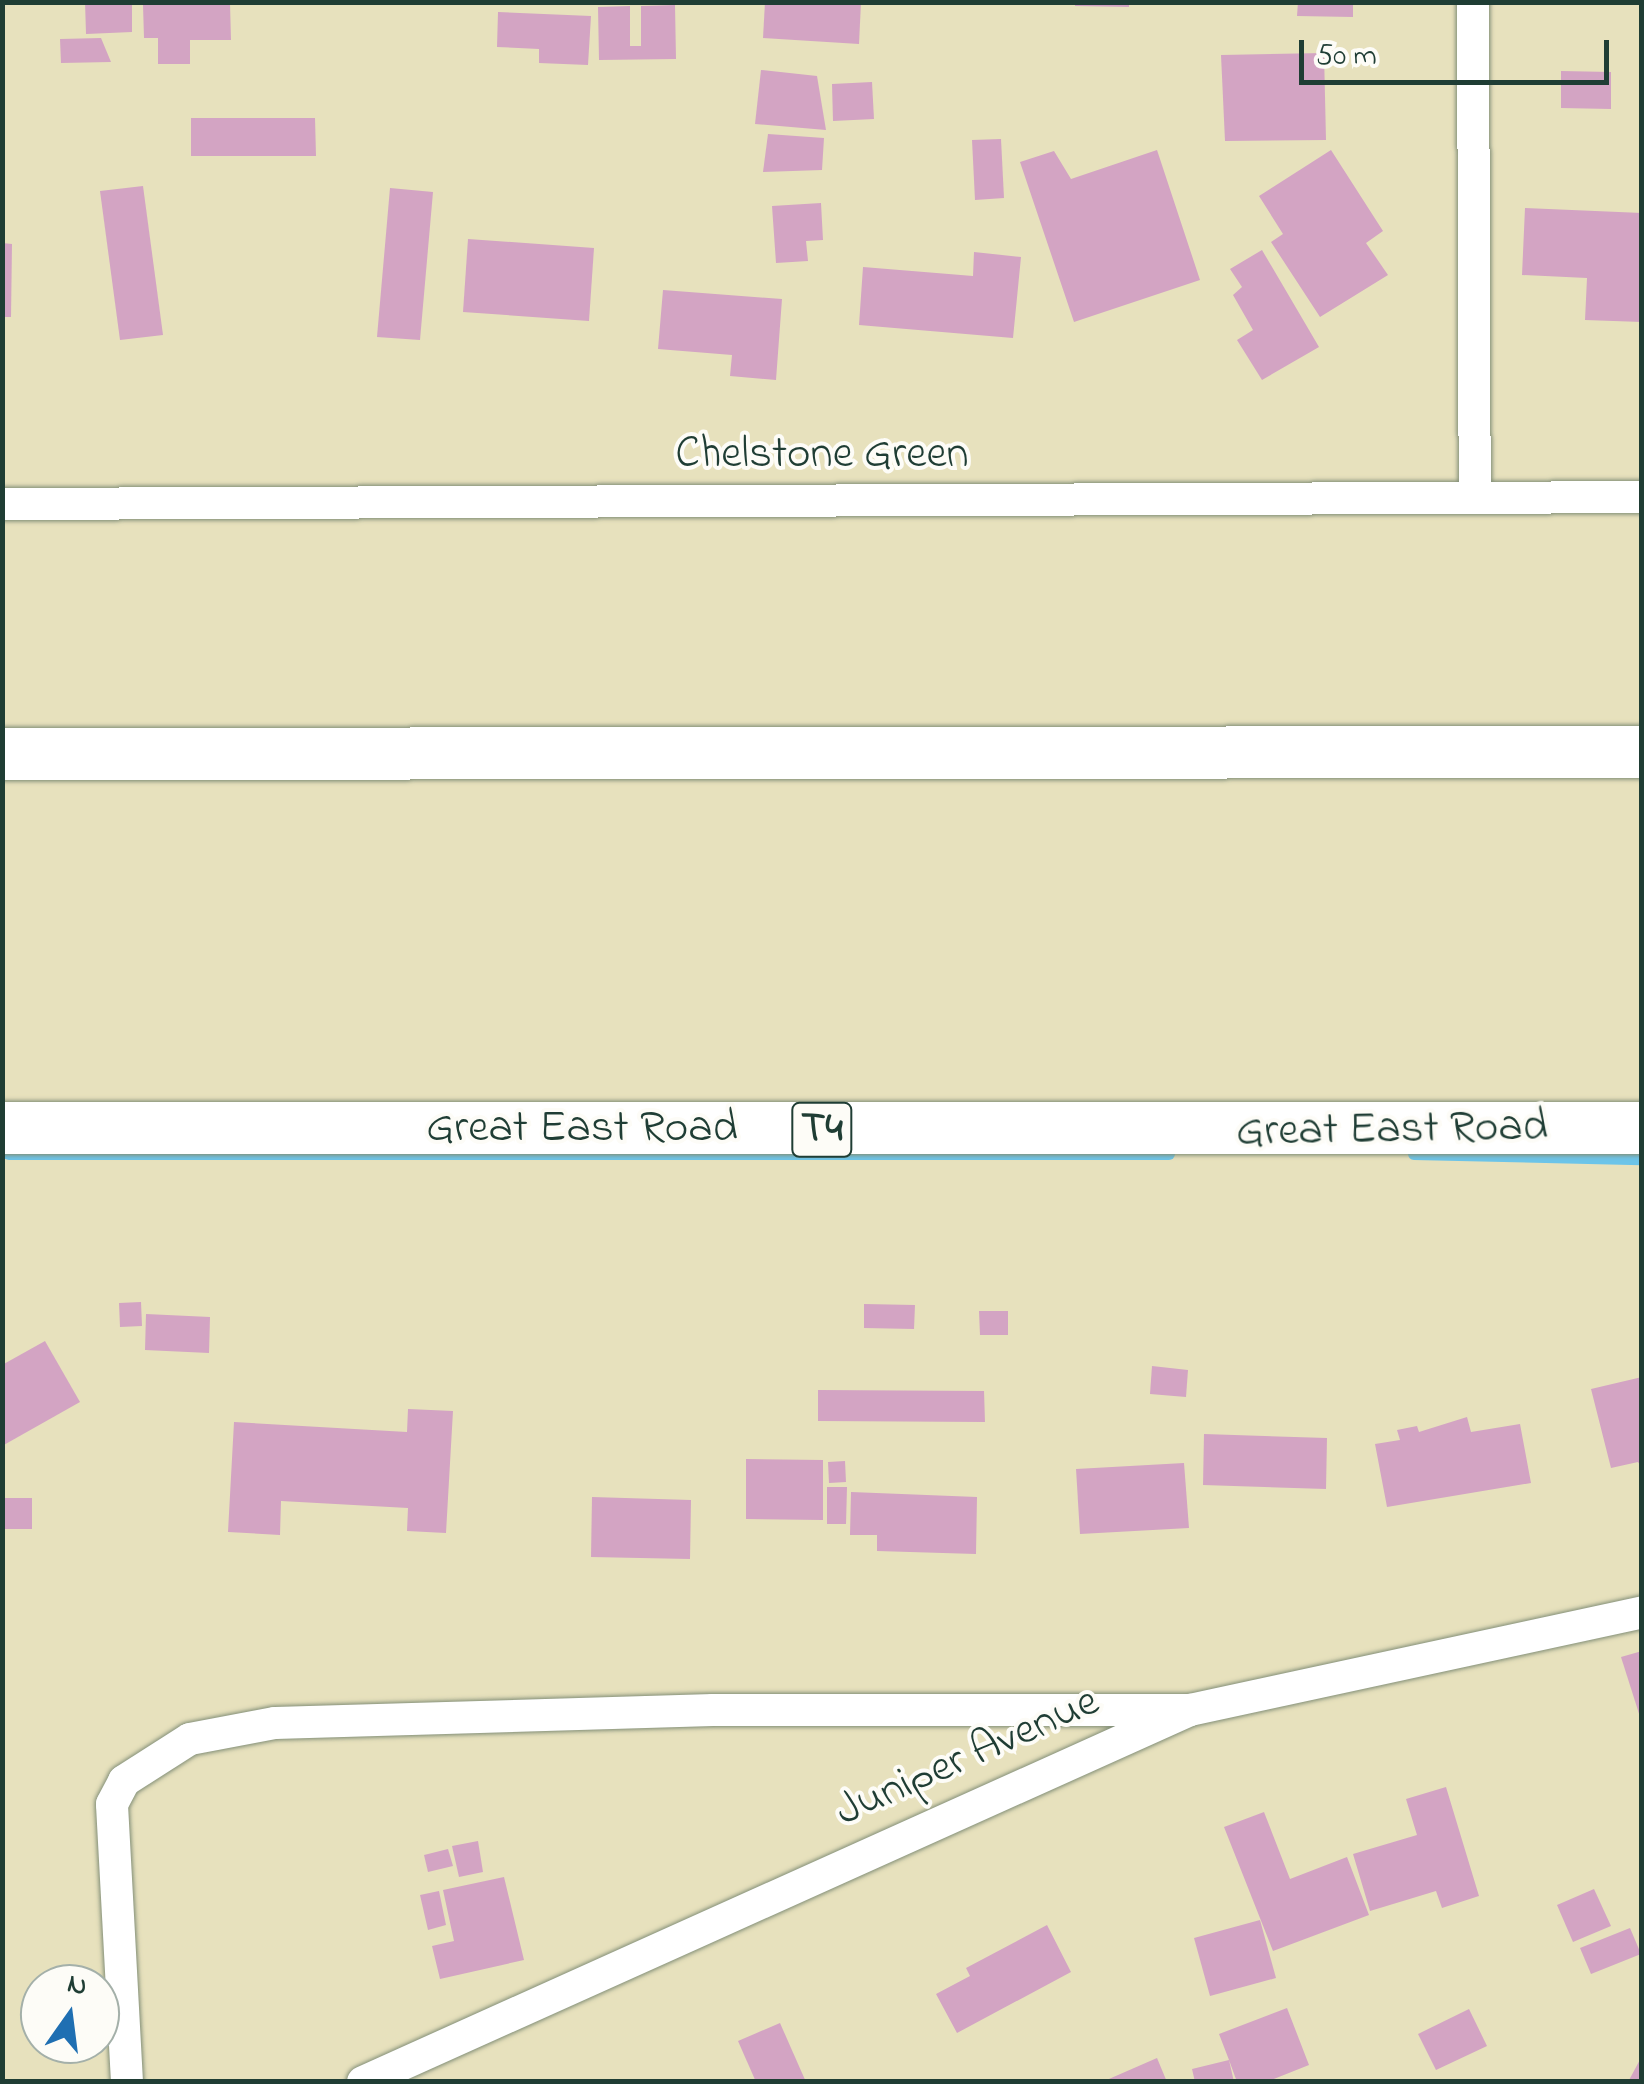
<!DOCTYPE html>
<style>
body{margin:0}
#map{position:relative;width:1644px;height:2084px;overflow:hidden;background:#e7e1bd;font-family:"Indie Flower",sans-serif}
div>[style]{position:absolute}
.stream>*{height:12px;margin:-6px;padding:0 6px;transform-origin:6px;border-radius:6px;background:#6cc4e9}
.building>*{inset:0;background:#d3a4c3}
.roads{filter:drop-shadow(0 0 2px #838f78) drop-shadow(0 0 2px #838f78)}
.street>*{height:32px;margin:-16px;padding:0 16px;transform-origin:16px;border-radius:16px;background:#fff}
.primary>*{height:52px;margin:-26px;padding:0 26px;transform-origin:26px;border-radius:26px;background:#fff}
span{translate:-50% -50%;white-space:nowrap;text-align:center;line-height:1.15;-webkit-text-stroke:8px #fdfcf7;paint-order:stroke}
.shield-label span{padding:2px 8px;background:#fdfcf7;border:2px solid;border-radius:8px;-webkit-text-stroke-width:0}
.shield-label{font-size:42px;color:#1f3d34;font-weight:700}
.street-label{font-size:45px;color:#1f3d34}
.frame{position:absolute;inset:0;border:5px solid #1f3d34;pointer-events:none}
.north{position:absolute;left:20px;top:1964px;width:100px;height:100px;box-sizing:border-box;background:#fdfcf7;border:2px solid #a4b0a9;border-radius:50%;rotate:14deg;font-size:28px;font-weight:700;line-height:40px;text-align:center;color:#1f3d34}
.north::after{content:'';display:block;margin:auto;width:35px;height:45px;background:#1f6fb2;clip-path:polygon(50% 0,100% 100%,50% 72%,0 100%)}
.scale{position:absolute;left:1299px;top:40px;width:310px;height:45px;box-sizing:border-box;border:5px solid #1f3d34;border-top:0;padding-left:12px;font-size:30px;line-height:35px;white-space:nowrap;color:#1f3d34;-webkit-text-stroke:8px #fdfcf7;paint-order:stroke}
</style>
<div id="map">
<div class="stream">
<i style="left:9px;top:1154px;width:1160px"></i>
<i style="left:1414px;top:1154px;width:228px;rotate:1.3deg"></i>
</div>
<div class="building">
<i style="clip-path:polygon(85px 2px,132px 2px,132px 32px,86px 34px)"></i>
<i style="clip-path:polygon(765px 2px,861px 2px,859px 44px,763px 38px)"></i>
<i style="clip-path:polygon(1075px 2px,1129px 2px,1129px 7px,1075px 6px)"></i>
<i style="clip-path:polygon(1298px 2px,1353px 2px,1353px 17px,1297px 16px)"></i>
<i style="clip-path:polygon(230px 3px,231px 40px,190px 40px,190px 64px,158px 64px,158px 38px,144px 38px,143px 5px)"></i>
<i style="clip-path:polygon(675px 5px,676px 59px,599px 60px,598px 7px,630px 6px,630px 46px,641px 46px,641px 6px)"></i>
<i style="clip-path:polygon(498px 12px,591px 16px,588px 65px,539px 63px,539px 49px,497px 47px)"></i>
<i style="clip-path:polygon(101px 38px,111px 62px,61px 63px,60px 39px)"></i>
<i style="clip-path:polygon(1324px 53px,1326px 140px,1225px 141px,1221px 55px)"></i>
<i style="clip-path:polygon(761px 70px,817px 76px,826px 130px,755px 124px)"></i>
<i style="clip-path:polygon(1561px 71px,1611px 72px,1611px 109px,1561px 108px)"></i>
<i style="clip-path:polygon(872px 82px,874px 119px,833px 121px,832px 84px)"></i>
<i style="clip-path:polygon(191px 118px,315px 118px,316px 156px,191px 156px)"></i>
<i style="clip-path:polygon(768px 134px,824px 138px,822px 170px,763px 172px)"></i>
<i style="clip-path:polygon(1001px 139px,1004px 198px,975px 200px,972px 140px)"></i>
<i style="clip-path:polygon(1157px 150px,1200px 280px,1074px 322px,1020px 162px,1054px 151px,1071px 179px)"></i>
<i style="clip-path:polygon(1331px 150px,1383px 231px,1366px 243px,1388px 275px,1320px 317px,1271px 242px,1283px 234px,1259px 196px)"></i>
<i style="clip-path:polygon(143px 186px,163px 335px,120px 340px,100px 191px)"></i>
<i style="clip-path:polygon(390px 188px,433px 192px,420px 340px,377px 337px)"></i>
<i style="clip-path:polygon(821px 203px,823px 240px,806px 241px,808px 261px,776px 263px,772px 206px)"></i>
<i style="clip-path:polygon(1525px 208px,1642px 213px,1642px 322px,1585px 320px,1587px 278px,1522px 275px)"></i>
<i style="clip-path:polygon(468px 239px,594px 248px,589px 321px,463px 312px)"></i>
<i style="clip-path:polygon(2px 243px,12px 244px,11px 317px,2px 317px)"></i>
<i style="clip-path:polygon(1262px 250px,1319px 347px,1262px 380px,1237px 340px,1253px 330px,1233px 295px,1242px 287px,1230px 269px)"></i>
<i style="clip-path:polygon(974px 252px,1021px 257px,1013px 338px,859px 325px,863px 267px,973px 276px)"></i>
<i style="clip-path:polygon(663px 290px,782px 299px,776px 380px,730px 376px,732px 355px,658px 349px)"></i>
<i style="clip-path:polygon(141px 1302px,142px 1326px,120px 1327px,119px 1303px)"></i>
<i style="clip-path:polygon(864px 1304px,915px 1305px,914px 1329px,864px 1328px)"></i>
<i style="clip-path:polygon(979px 1311px,1008px 1311px,1008px 1335px,980px 1335px)"></i>
<i style="clip-path:polygon(146px 1314px,210px 1317px,209px 1353px,145px 1350px)"></i>
<i style="clip-path:polygon(45px 1341px,80px 1402px,2px 1446px,2px 1365px)"></i>
<i style="clip-path:polygon(1152px 1366px,1188px 1370px,1186px 1397px,1150px 1394px)"></i>
<i style="clip-path:polygon(1642px 1377px,1642px 1468px,1638px 1462px,1611px 1468px,1591px 1389px)"></i>
<i style="clip-path:polygon(818px 1390px,984px 1391px,985px 1422px,818px 1421px)"></i>
<i style="clip-path:polygon(408px 1409px,453px 1411px,446px 1533px,407px 1531px,408px 1508px,281px 1501px,280px 1535px,228px 1532px,234px 1422px,407px 1432px)"></i>
<i style="clip-path:polygon(1467px 1417px,1471px 1432px,1520px 1424px,1531px 1483px,1387px 1507px,1375px 1444px,1400px 1440px,1397px 1430px,1417px 1426px,1419px 1432px)"></i>
<i style="clip-path:polygon(1204px 1434px,1327px 1438px,1326px 1489px,1203px 1485px)"></i>
<i style="clip-path:polygon(746px 1459px,823px 1460px,823px 1520px,746px 1519px)"></i>
<i style="clip-path:polygon(845px 1461px,846px 1482px,829px 1483px,828px 1462px)"></i>
<i style="clip-path:polygon(1184px 1463px,1189px 1528px,1080px 1534px,1076px 1469px)"></i>
<i style="clip-path:polygon(827px 1487px,847px 1487px,846px 1524px,827px 1524px)"></i>
<i style="clip-path:polygon(851px 1492px,977px 1497px,976px 1554px,877px 1551px,877px 1535px,850px 1535px)"></i>
<i style="clip-path:polygon(592px 1497px,691px 1500px,690px 1559px,591px 1557px)"></i>
<i style="clip-path:polygon(2px 1498px,32px 1498px,32px 1529px,2px 1529px)"></i>
<i style="clip-path:polygon(1642px 1651px,1642px 1720px,1641px 1720px,1621px 1657px)"></i>
<i style="clip-path:polygon(1446px 1787px,1479px 1896px,1442px 1908px,1436px 1891px,1370px 1911px,1353px 1854px,1417px 1835px,1406px 1799px)"></i>
<i style="clip-path:polygon(1264px 1812px,1290px 1879px,1347px 1857px,1369px 1915px,1273px 1951px,1224px 1827px)"></i>
<i style="clip-path:polygon(478px 1841px,483px 1872px,459px 1877px,452px 1846px)"></i>
<i style="clip-path:polygon(448px 1849px,453px 1866px,428px 1872px,424px 1855px)"></i>
<i style="clip-path:polygon(504px 1877px,524px 1960px,440px 1979px,432px 1946px,454px 1941px,443px 1890px)"></i>
<i style="clip-path:polygon(1594px 1889px,1611px 1926px,1573px 1942px,1557px 1905px)"></i>
<i style="clip-path:polygon(439px 1891px,446px 1925px,428px 1930px,420px 1895px)"></i>
<i style="clip-path:polygon(1260px 1920px,1276px 1978px,1210px 1996px,1194px 1938px)"></i>
<i style="clip-path:polygon(1047px 1925px,1071px 1972px,957px 2033px,936px 1994px,970px 1976px,966px 1968px)"></i>
<i style="clip-path:polygon(1630px 1928px,1641px 1954px,1591px 1974px,1580px 1948px)"></i>
<i style="clip-path:polygon(1287px 2008px,1309px 2065px,1266px 2082px,1237px 2082px,1229px 2060px,1234px 2082px,1195px 2082px,1192px 2069px,1229px 2060px,1219px 2034px)"></i>
<i style="clip-path:polygon(1469px 2009px,1487px 2046px,1436px 2070px,1418px 2034px)"></i>
<i style="clip-path:polygon(780px 2023px,806px 2082px,756px 2082px,738px 2041px)"></i>
<i style="clip-path:polygon(1642px 2056px,1642px 2082px,1628px 2082px)"></i>
<i style="clip-path:polygon(1157px 2058px,1167px 2082px,1102px 2082px)"></i>
</div>
<div class="roads">
<div class="street">
<i style="left:1473px;top:2px;width:496px;rotate:89.8deg"></i>
<i style="left:2px;top:504px;width:1640px;rotate:-0.24deg"></i>
<i style="left:127px;top:2082px;width:278px;rotate:-93.1deg"></i>
<i style="left:112px;top:1804px;width:26px;rotate:-62deg"></i>
<i style="left:124px;top:1781px;width:78px;rotate:-32.5deg"></i>
<i style="left:190px;top:1739px;width:86px;rotate:-10.7deg"></i>
<i style="left:275px;top:1723px;width:438px;rotate:-1.7deg"></i>
<i style="left:713px;top:1710px;width:477px"></i>
<i style="left:363px;top:2082px;width:907px;rotate:-24.22deg"></i>
<i style="left:1190px;top:1710px;width:463px;rotate:-12.2deg"></i>
</div>
<div class="primary">
<i style="left:2px;top:754px;width:1640px;rotate:-0.07deg"></i>
<i style="left:2px;top:1128px;width:1640px"></i>
</div>
</div>
<div class="shield-label">
<span style="left:822px;top:1130px">T4</span>
</div>
<div class="street-label">
<span style="left:822px;top:456px">Chelstone Green</span>
<span style="left:582px;top:1130px">Great East Road</span>
<span style="left:1392px;top:1131px;rotate:-1deg">Great East Road</span>
<span style="left:968px;top:1758px;rotate:-24deg">Juniper Avenue</span>
</div>
<div class="frame"></div>
<div class="north">N</div>
<div class="scale">50 m</div>
</div>
